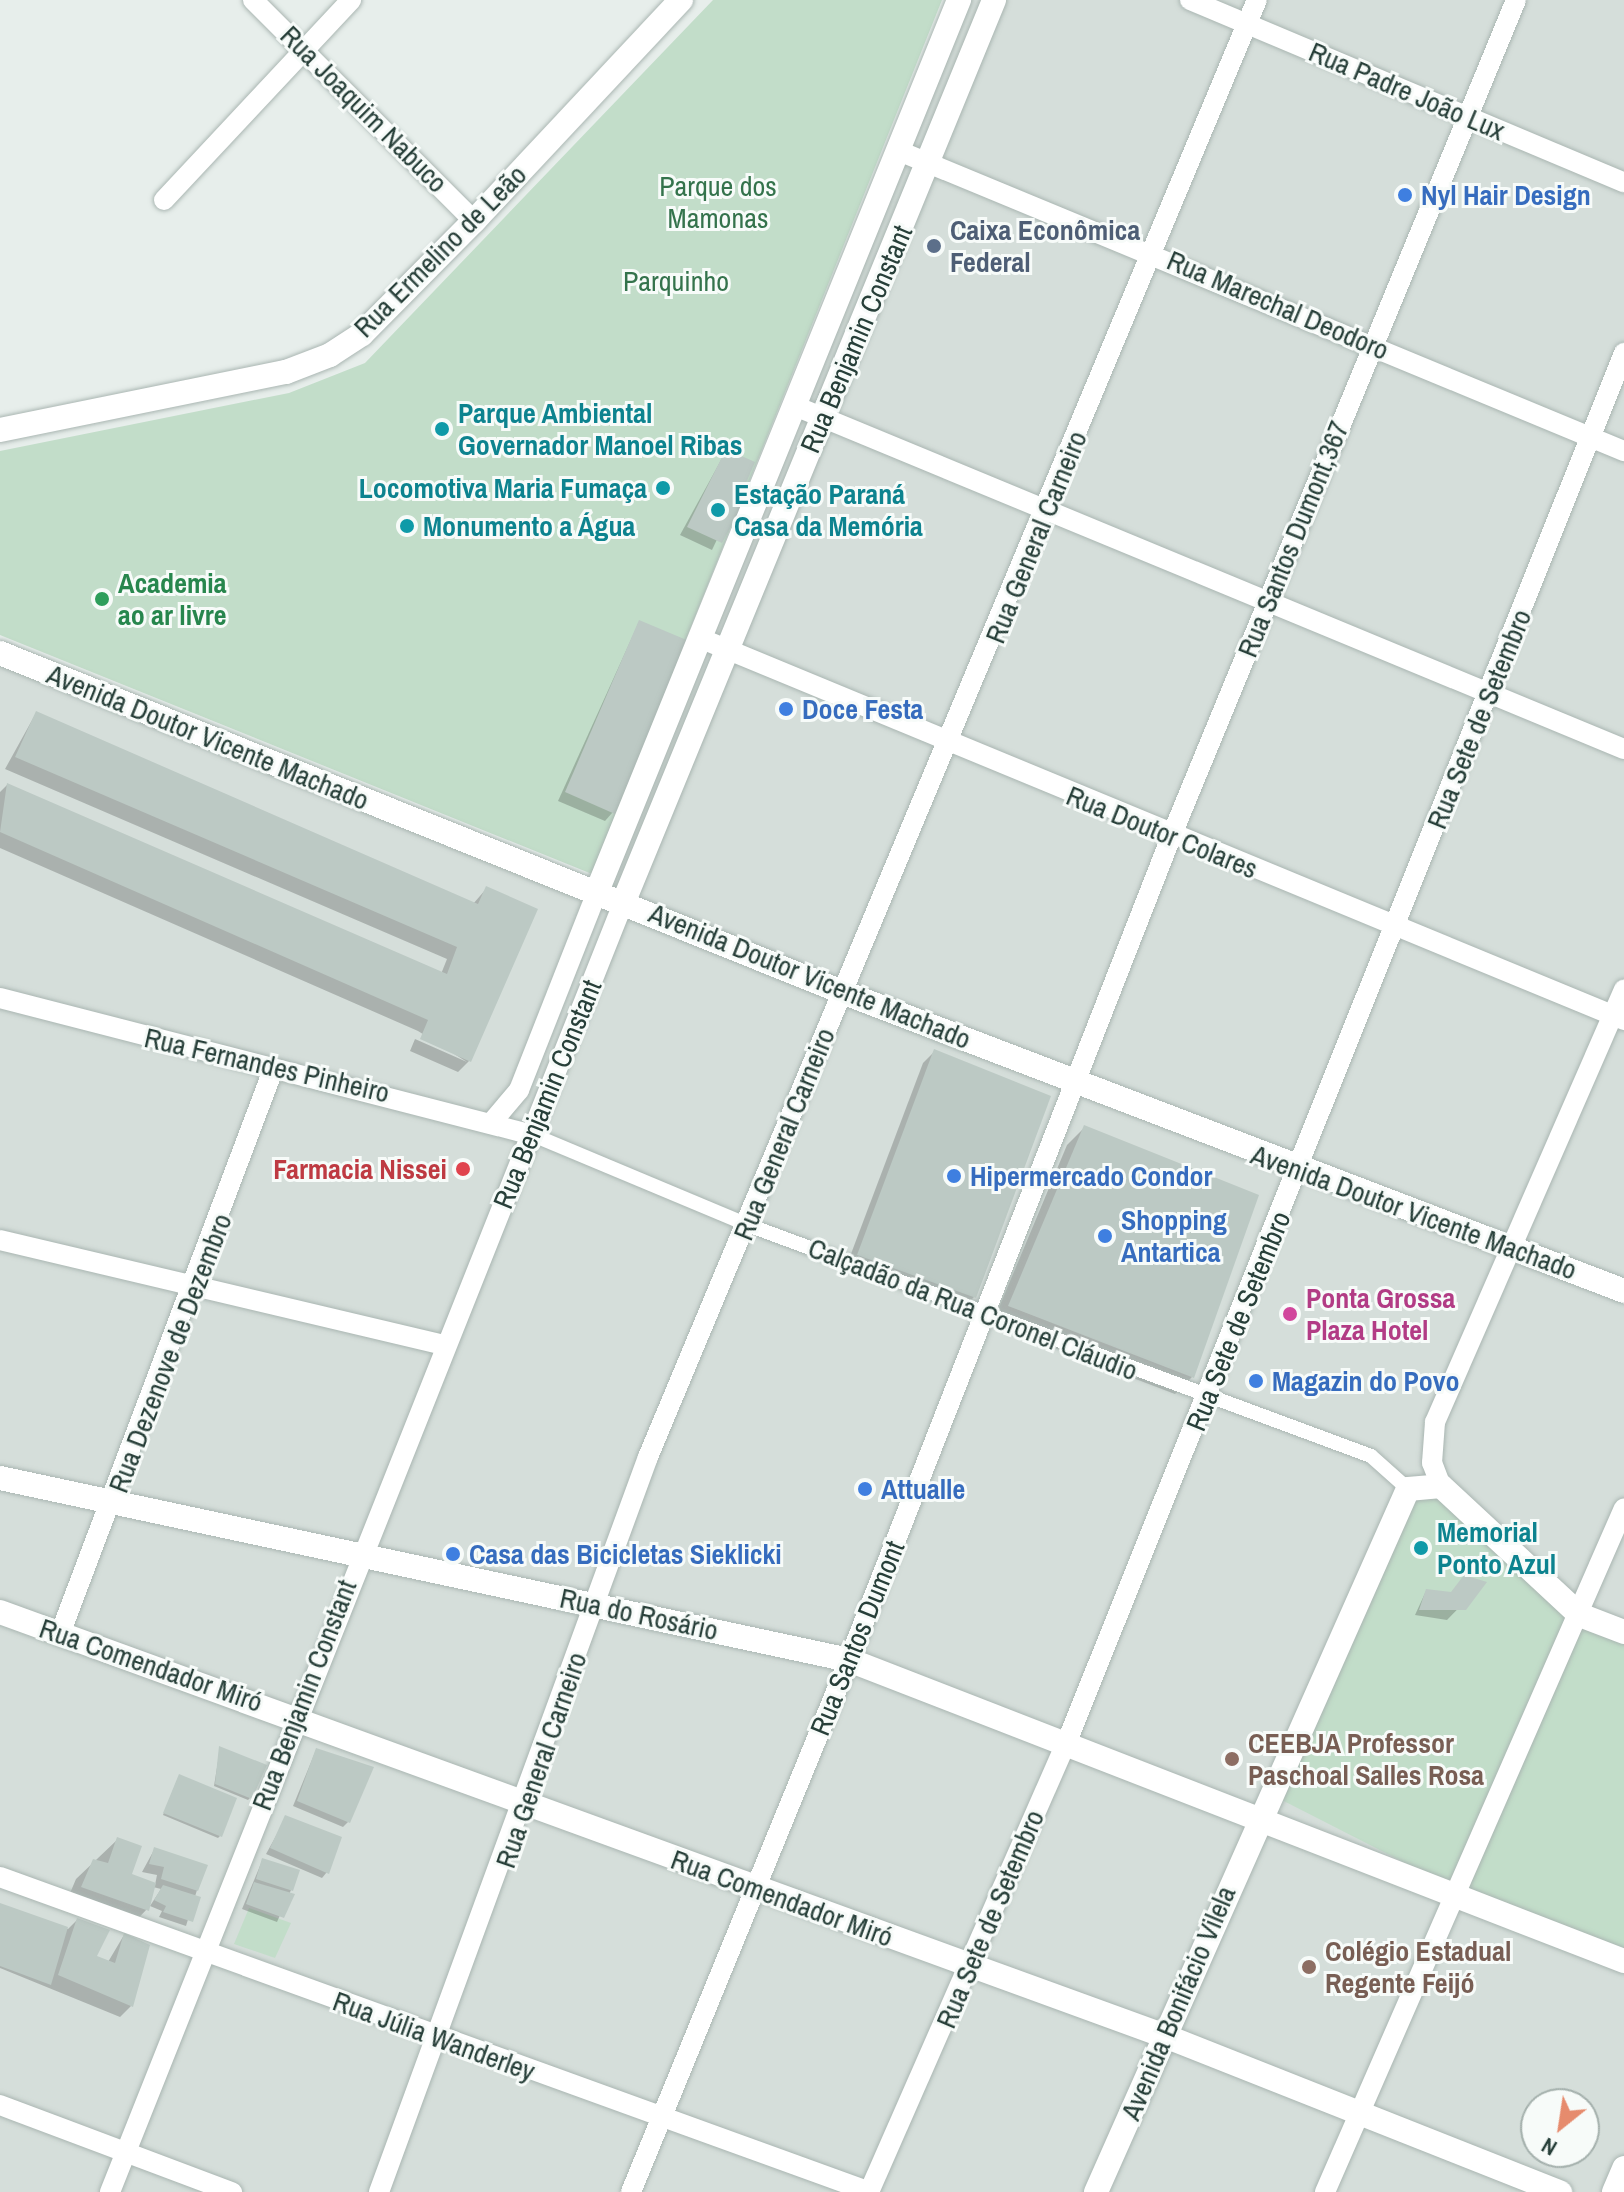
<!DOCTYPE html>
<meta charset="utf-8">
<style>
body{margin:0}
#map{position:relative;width:1624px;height:2192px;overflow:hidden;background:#e7eeeb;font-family:"Archivo Narrow",sans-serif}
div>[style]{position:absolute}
.built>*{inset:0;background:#d5deda}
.green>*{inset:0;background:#c2ddc9}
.shadow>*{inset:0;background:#0003}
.building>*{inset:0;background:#bcc9c4}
.roads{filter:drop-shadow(0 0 2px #aab6b2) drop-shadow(0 0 2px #aab6b2)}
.pedestrian>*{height:14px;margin:-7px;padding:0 7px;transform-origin:7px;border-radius:7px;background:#fff}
.minor>*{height:20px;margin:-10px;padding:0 10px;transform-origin:10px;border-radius:10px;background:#fff}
.tertiary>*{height:24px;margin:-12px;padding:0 12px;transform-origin:12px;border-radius:12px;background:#fff}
.secondary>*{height:24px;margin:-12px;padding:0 12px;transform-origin:12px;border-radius:12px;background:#fff}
.dots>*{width:22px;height:22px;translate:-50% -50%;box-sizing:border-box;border:4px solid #f7fbf9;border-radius:50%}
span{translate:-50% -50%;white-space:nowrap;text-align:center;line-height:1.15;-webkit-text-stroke:6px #f7fbf9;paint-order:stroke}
.street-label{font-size:28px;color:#273f39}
.park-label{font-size:28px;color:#34734c}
.shop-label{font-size:28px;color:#366cbe;font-weight:700}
.left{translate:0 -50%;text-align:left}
.service-label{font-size:28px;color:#4e5e75;font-weight:700}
.culture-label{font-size:28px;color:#0d838f;font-weight:700}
.right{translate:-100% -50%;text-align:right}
.leisure-label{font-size:28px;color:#27864d;font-weight:700}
.health-label{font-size:28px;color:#be3a42;font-weight:700}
.hotel-label{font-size:28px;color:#b23c85;font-weight:700}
.education-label{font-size:28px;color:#785e54;font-weight:700}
.north{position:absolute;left:1520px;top:2088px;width:80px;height:80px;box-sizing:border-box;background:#f7fbf9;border:2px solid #a4b0ac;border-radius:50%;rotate:210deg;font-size:22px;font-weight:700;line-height:32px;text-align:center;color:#273f39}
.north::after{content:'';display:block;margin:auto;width:28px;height:36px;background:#e68b6d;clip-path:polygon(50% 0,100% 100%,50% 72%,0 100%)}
</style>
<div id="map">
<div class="built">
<i style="clip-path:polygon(evenodd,950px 0,1624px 0,1624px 2192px,0 2192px,0 646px,597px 882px,950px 0,1536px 2104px,1584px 2104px,1584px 2152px,1536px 2152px,1536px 2104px)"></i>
</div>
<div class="green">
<i style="clip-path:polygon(713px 0,942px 0,592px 874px,0 635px,0 451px,289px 393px,365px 363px)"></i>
<i style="clip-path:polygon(1441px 1491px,1624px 1635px,1624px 1956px,1462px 1892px,1274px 1796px,1407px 1494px)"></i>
<i style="clip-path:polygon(249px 1908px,291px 1923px,275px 1958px,234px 1944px)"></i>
</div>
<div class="shadow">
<i style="clip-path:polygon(726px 451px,740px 491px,712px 550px,680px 535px)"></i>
<i style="clip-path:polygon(639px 622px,613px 812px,605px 821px,558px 801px)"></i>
<i style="clip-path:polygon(36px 713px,473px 904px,486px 889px,469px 1061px,458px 1072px,410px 1051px,415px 1039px,467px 1062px,418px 1031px,0 848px,0 792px,7px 785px,441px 974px,447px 959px,5px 769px)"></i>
<i style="clip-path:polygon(935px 1051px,974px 1297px,963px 1308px,846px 1267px,923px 1063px)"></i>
<i style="clip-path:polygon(1084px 1128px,1257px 1196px,1193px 1376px,1175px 1394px,992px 1324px,1067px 1145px)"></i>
<i style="clip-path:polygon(1483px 1583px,1447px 1620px,1415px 1615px,1426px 1591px,1450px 1594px)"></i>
<i style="clip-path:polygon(220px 1749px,250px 1798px,248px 1800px,214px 1786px)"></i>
<i style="clip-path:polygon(316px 1750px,348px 1822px,343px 1827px,293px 1806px)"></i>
<i style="clip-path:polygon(178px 1778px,220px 1836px,218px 1838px,163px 1815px)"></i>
<i style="clip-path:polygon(286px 1818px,327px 1872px,322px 1878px,266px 1854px)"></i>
<i style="clip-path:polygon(118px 1839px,130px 1875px,155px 1885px,157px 1875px,142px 1872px,154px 1850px,197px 1890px,186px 1926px,159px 1917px,162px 1911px,150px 1906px,161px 1889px,153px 1887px,147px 1909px,130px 1927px,65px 1905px,76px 1879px)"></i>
<i style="clip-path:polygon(262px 1861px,291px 1890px,277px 1922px,242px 1909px)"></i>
<i style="clip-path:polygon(0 1905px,68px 1929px,77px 1920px,95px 1958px,108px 1962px,124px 1935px,131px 2006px,120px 2017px,0 1968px)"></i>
</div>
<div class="building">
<i style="clip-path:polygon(726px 449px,755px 462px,743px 490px,749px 493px,722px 543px,687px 527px)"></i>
<i style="clip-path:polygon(639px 620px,689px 641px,615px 814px,565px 792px)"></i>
<i style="clip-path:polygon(36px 711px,478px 904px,486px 886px,538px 909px,471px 1062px,420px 1039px,428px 1020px,0 832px,7px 783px,447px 974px,457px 947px,15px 757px)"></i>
<i style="clip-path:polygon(934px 1049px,1051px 1096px,976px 1298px,857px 1255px)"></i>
<i style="clip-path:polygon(1084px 1125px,1259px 1195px,1194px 1378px,1008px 1306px)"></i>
<i style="clip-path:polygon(1464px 1575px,1487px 1582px,1466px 1610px,1419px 1610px,1426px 1589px,1451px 1592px)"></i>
<i style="clip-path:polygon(219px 1746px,267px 1765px,252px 1799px,215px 1784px)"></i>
<i style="clip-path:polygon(316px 1748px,374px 1767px,350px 1823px,297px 1801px)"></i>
<i style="clip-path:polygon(179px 1774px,237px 1798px,222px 1837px,163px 1813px)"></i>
<i style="clip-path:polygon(285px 1815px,342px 1837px,329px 1874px,270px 1848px)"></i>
<i style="clip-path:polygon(117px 1837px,142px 1846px,132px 1874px,156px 1883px,149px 1911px,81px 1887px,93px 1859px,108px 1863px)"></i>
<i style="clip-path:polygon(154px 1847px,208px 1865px,198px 1891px,161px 1879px,164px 1867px,149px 1864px)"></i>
<i style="clip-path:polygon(262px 1858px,300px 1870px,293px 1891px,256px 1879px)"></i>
<i style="clip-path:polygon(254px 1882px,295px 1894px,284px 1918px,246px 1904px)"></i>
<i style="clip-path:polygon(163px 1885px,201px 1897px,193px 1922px,163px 1912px,166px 1906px,154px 1900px)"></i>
<i style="clip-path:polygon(0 1903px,68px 1927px,51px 1985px,0 1966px)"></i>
<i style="clip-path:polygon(77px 1918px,110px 1930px,97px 1956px,115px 1963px,124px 1933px,150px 1945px,133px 2007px,58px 1975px)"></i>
</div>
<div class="roads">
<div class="pedestrian">
<i style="left:533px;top:1135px;width:233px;rotate:22.7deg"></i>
<i style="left:748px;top:1225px;width:664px;rotate:20.34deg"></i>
<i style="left:1371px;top:1456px;width:50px;rotate:41.7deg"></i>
</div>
<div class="minor">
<i style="left:253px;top:0;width:313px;rotate:45deg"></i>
<i style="left:1190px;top:0;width:471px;rotate:22.8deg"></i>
<i style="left:899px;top:151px;width:785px;rotate:22.48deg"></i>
<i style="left:164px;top:200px;width:274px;rotate:-46.9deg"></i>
<i style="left:795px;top:406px;width:897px;rotate:22.48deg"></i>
<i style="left:702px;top:639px;width:998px;rotate:22.45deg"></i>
<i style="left:0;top:998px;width:550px;rotate:14.42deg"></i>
<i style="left:492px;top:1122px;width:42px;rotate:-49.8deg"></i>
<i style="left:519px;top:1090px;width:216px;rotate:-68.5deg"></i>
<i style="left:0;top:1240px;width:457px;rotate:13.3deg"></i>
<i style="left:1441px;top:1486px;width:25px;rotate:-111deg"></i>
<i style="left:1432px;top:1463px;width:41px;rotate:-85.8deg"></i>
<i style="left:1435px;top:1422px;width:472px;rotate:-66.4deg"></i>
<i style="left:60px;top:1634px;width:603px;rotate:-69.31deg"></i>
<i style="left:0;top:1877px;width:925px;rotate:19.9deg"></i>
<i style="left:0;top:2105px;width:248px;rotate:20.6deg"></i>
<i style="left:110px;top:2192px;width:1390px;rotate:-68.29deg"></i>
<i style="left:379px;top:2192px;width:783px;rotate:-69.9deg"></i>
<i style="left:648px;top:1457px;width:1579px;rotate:-67.32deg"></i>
<i style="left:631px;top:2192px;width:575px;rotate:-67.72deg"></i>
<i style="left:849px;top:1660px;width:884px;rotate:-68.63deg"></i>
<i style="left:1171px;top:837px;width:905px;rotate:-67.6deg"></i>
<i style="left:869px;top:2192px;width:489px;rotate:-66.3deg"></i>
<i style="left:1066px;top:1744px;width:1499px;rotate:-68.14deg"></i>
<i style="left:1325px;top:2192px;width:746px;rotate:-66.39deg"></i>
</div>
<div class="tertiary">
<i style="left:1096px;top:2192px;width:769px;rotate:-66.07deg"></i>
<i style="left:1408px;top:1489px;width:33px;rotate:-5deg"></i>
<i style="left:1441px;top:1486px;width:190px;rotate:42.9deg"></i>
<i style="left:1580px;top:1615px;width:47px;rotate:21.1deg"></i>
<i style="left:1614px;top:2192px;width:26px;rotate:-67deg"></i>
</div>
<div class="secondary">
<i style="left:0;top:430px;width:292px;rotate:-11.5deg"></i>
<i style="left:286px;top:372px;width:47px;rotate:-21.1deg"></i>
<i style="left:330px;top:355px;width:38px;rotate:-33deg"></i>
<i style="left:362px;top:334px;width:159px;rotate:-45.3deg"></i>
<i style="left:474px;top:221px;width:303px;rotate:-46.9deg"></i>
<i style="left:0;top:653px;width:908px;rotate:21.93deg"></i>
<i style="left:842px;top:992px;width:837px;rotate:20.92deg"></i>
<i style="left:598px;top:889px;width:960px;rotate:-67.9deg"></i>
<i style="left:624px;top:901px;width:974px;rotate:-67.67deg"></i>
<i style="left:0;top:1478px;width:868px;rotate:12.1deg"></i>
<i style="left:849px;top:1660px;width:831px;rotate:21.23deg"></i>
<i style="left:0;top:1612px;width:1240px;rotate:20deg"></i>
<i style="left:1165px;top:2036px;width:425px;rotate:21.6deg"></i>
</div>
</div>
<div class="dots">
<i style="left:1405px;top:195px;background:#3f7fe0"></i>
<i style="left:934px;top:246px;background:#5c6f8a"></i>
<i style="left:442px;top:429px;background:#0f9aa8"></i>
<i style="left:663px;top:488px;background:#0f9aa8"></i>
<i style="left:718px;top:510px;background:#0f9aa8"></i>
<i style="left:407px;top:526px;background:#0f9aa8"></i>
<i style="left:102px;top:599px;background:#2e9e5b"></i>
<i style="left:786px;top:709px;background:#3f7fe0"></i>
<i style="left:463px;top:1169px;background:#e0444e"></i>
<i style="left:954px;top:1176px;background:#3f7fe0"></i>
<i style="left:1105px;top:1236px;background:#3f7fe0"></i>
<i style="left:1290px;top:1314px;background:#d1479c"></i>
<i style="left:1256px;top:1381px;background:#3f7fe0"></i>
<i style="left:865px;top:1489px;background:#3f7fe0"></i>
<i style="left:1421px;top:1548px;background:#0f9aa8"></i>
<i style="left:453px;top:1554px;background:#3f7fe0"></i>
<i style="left:1232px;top:1759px;background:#8d6e63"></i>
<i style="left:1309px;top:1967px;background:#8d6e63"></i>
</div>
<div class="street-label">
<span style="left:1407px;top:91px;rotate:23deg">Rua Padre João Lux</span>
<span style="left:364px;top:109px;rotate:45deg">Rua Joaquim Nabuco</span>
<span style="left:440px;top:251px;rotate:-45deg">Rua Ermelino de Leão</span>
<span style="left:1278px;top:305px;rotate:23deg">Rua Marechal Deodoro</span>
<span style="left:856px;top:339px;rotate:-67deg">Rua Benjamin Constant</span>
<span style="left:1036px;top:537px;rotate:-68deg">Rua General Carneiro</span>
<span style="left:1293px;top:539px;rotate:-68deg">Rua Santos Dumont,367</span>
<span style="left:1479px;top:719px;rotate:-68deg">Rua Sete de Setembro</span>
<span style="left:208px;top:737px;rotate:22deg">Avenida Doutor Vicente Machado</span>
<span style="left:1162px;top:832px;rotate:22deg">Rua Doutor Colares</span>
<span style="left:810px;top:976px;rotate:22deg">Avenida Doutor Vicente Machado</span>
<span style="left:267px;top:1065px;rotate:13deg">Rua Fernandes Pinheiro</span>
<span style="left:547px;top:1094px;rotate:-68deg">Rua Benjamin Constant</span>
<span style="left:784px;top:1134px;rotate:-68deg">Rua General Carneiro</span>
<span style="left:1414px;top:1212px;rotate:20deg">Avenida Doutor Vicente Machado</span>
<span style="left:973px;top:1309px;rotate:21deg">Calçadão da Rua Coronel Cláudio</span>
<span style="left:1238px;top:1321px;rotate:-68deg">Rua Sete de Setembro</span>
<span style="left:170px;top:1353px;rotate:-69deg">Rua Dezenove de Dezembro</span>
<span style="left:639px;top:1614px;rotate:12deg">Rua do Rosário</span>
<span style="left:857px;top:1638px;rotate:-68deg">Rua Santos Dumont</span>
<span style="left:151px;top:1665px;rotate:19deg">Rua Comendador Miró</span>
<span style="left:304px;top:1695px;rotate:-69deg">Rua Benjamin Constant</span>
<span style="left:541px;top:1760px;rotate:-71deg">Rua General Carneiro</span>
<span style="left:782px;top:1898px;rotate:20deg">Rua Comendador Miró</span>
<span style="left:990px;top:1919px;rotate:-67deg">Rua Sete de Setembro</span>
<span style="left:1178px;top:2003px;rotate:-67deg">Avenida Bonifácio Vilela</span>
<span style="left:434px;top:2036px;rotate:20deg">Rua Júlia Wanderley</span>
</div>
<div class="park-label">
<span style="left:718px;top:202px">Parque dos<br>Mamonas</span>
<span style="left:676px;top:281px">Parquinho</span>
</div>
<div class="shop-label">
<span class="left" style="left:1421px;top:195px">Nyl Hair Design</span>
<span class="left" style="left:802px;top:709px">Doce Festa</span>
<span class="left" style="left:970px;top:1176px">Hipermercado Condor</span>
<span class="left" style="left:1121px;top:1236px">Shopping<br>Antartica</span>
<span class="left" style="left:1272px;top:1381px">Magazin do Povo</span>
<span class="left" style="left:881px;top:1489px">Attualle</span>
<span class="left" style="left:469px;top:1554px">Casa das Bicicletas Sieklicki</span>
</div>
<div class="service-label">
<span class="left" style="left:950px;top:246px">Caixa Econômica<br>Federal</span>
</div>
<div class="culture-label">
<span class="left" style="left:458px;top:429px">Parque Ambiental<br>Governador Manoel Ribas</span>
<span class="right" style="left:647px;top:488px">Locomotiva Maria Fumaça</span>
<span class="left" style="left:734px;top:510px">Estação Paraná<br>Casa da Memória</span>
<span class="left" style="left:423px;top:526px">Monumento a Água</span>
<span class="left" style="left:1437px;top:1548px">Memorial<br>Ponto Azul</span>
</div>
<div class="leisure-label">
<span class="left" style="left:118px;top:599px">Academia<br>ao ar livre</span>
</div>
<div class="health-label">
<span class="right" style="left:447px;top:1169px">Farmacia Nissei</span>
</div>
<div class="hotel-label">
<span class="left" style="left:1306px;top:1314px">Ponta Grossa<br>Plaza Hotel</span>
</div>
<div class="education-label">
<span class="left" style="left:1248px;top:1759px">CEEBJA Professor<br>Paschoal Salles Rosa</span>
<span class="left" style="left:1325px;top:1967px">Colégio Estadual<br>Regente Feijó</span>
</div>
<div class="north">N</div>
</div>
